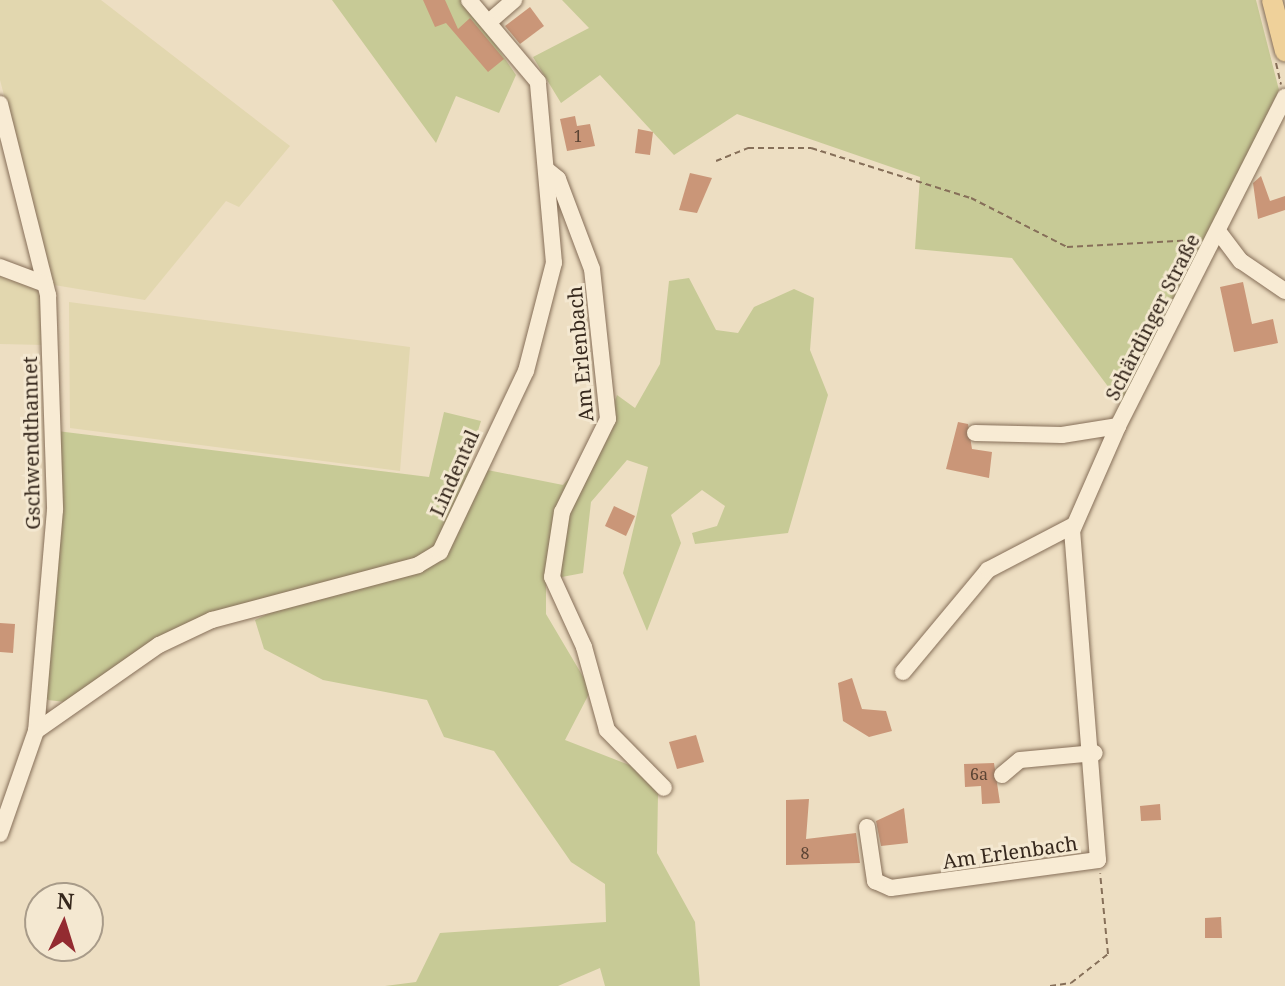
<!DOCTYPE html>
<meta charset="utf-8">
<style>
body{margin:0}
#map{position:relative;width:1285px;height:986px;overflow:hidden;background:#eddec2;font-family:"Noto Serif",serif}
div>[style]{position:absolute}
.farmland>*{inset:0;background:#e2d7af}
.green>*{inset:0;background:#c7ca96}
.building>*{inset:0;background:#ca9678}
.path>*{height:2px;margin-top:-1px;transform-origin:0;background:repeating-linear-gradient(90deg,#866f59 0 6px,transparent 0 10px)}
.roads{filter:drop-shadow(0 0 2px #866f59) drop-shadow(0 0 2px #866f59)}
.minor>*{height:16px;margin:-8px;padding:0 8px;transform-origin:8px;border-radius:8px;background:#f8ebd4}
.major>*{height:20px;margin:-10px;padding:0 10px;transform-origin:10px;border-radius:10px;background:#efd19a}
span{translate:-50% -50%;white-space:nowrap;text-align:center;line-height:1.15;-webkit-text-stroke:6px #f4e8d1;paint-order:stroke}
.number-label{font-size:16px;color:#5b4434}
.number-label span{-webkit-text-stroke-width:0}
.street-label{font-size:20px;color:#36281d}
.north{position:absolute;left:24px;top:882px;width:80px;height:80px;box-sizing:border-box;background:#f4e8d1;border:2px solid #a89b89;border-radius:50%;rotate:4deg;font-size:22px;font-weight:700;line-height:32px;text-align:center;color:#36281d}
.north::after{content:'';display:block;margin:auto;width:28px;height:36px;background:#932b31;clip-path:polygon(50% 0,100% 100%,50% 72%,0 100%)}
</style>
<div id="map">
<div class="farmland">
<i style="clip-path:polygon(0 0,101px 0,290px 146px,239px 207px,226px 201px,145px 300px,54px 285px,0 80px)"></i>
<i style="clip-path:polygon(0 271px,33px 282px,43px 293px,45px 345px,0 344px)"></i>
<i style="clip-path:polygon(69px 302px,410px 347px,400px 471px,70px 428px)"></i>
</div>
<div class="green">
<i style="clip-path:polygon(332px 0,465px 0,516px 75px,499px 113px,456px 96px,436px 143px)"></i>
<i style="clip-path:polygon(562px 0,1256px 0,1279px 90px,1124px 408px,1012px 258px,915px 249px,920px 177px,737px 114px,674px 155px,600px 75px,561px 103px,533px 57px,589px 28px)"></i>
<i style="clip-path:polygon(689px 278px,716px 330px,738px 333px,754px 307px,794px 289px,814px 298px,810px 350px,828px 395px,788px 533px,695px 544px,692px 533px,717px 526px,725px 506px,702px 490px,671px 515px,681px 543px,647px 631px,623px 573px,648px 467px,627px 460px,591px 502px,583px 573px,546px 580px,546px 614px,591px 690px,565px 740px,637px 768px,658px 794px,657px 853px,695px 922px,700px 986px,605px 986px,600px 968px,558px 986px,385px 986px,416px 982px,440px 933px,606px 922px,605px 884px,571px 862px,494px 751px,444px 737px,427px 700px,323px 680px,264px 649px,255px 620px,274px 611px,249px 603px,65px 702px,48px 700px,43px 691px,57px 431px,429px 477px,444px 412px,481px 421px,467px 466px,563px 485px,600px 444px,617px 395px,635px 408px,660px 364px,669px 281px)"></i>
</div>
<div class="building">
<i style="clip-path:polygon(423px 0,445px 0,458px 29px,470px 18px,504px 59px,488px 72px,446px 23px,435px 27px)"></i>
<i style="clip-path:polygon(530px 7px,544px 26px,520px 44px,505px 26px)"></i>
<i style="clip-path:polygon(575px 116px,577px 126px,590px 124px,595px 146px,567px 151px,560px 119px)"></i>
<i style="clip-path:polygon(638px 129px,653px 132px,650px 155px,635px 153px)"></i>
<i style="clip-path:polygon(690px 173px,712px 178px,697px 213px,679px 210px)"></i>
<i style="clip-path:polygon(1261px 176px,1270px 201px,1285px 196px,1285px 210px,1258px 219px,1253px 183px)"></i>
<i style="clip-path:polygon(1243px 282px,1252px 324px,1273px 319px,1278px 343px,1234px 352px,1220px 287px)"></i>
<i style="clip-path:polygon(958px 422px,968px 424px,972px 449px,992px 452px,989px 478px,946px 469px)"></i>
<i style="clip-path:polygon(614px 506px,635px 516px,626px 536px,605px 526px)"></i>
<i style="clip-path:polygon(0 623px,15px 624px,13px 653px,0 652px)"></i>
<i style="clip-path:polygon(852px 678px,862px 709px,886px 711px,892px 731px,869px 737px,843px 721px,838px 683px)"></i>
<i style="clip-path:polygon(696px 735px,704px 762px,677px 769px,669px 742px)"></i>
<i style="clip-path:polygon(994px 763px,1000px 803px,982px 804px,981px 786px,965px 787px,964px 764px)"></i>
<i style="clip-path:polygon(809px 799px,806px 839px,856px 833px,860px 863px,786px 865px,786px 800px)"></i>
<i style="clip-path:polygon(1160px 804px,1161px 820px,1141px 821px,1140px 806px)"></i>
<i style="clip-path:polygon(904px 808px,908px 843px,881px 846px,876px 821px)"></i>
<i style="clip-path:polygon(1221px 917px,1222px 938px,1205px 938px,1205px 918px)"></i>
</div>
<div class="path">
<i style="left:1276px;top:63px;width:22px;rotate:77deg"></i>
<i style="left:716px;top:161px;width:35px;rotate:-22deg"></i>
<i style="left:748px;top:148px;width:63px"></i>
<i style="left:811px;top:148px;width:168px;rotate:17.4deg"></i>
<i style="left:971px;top:198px;width:108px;rotate:27deg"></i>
<i style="left:1067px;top:247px;width:128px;rotate:-3.1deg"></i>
<i style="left:1050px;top:986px;width:21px;rotate:-8deg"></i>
<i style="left:1071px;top:983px;width:47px;rotate:-38.1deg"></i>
<i style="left:1108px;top:954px;width:81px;rotate:-95.6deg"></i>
</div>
<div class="roads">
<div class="minor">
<i style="left:490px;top:21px;width:32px;rotate:-41deg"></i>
<i style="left:0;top:104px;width:197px;rotate:75.9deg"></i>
<i style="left:48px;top:295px;width:215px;rotate:88.1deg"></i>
<i style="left:55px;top:510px;width:222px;rotate:94.9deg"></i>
<i style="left:36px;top:731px;width:109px;rotate:109.3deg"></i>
<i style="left:547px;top:170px;width:14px;rotate:39deg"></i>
<i style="left:558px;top:179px;width:96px;rotate:69.3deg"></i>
<i style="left:592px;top:269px;width:151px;rotate:83.9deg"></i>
<i style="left:608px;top:419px;width:104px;rotate:116.3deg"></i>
<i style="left:562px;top:512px;width:66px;rotate:98.7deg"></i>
<i style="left:552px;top:577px;width:77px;rotate:65.4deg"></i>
<i style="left:584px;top:647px;width:86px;rotate:74.5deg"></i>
<i style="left:607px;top:730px;width:81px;rotate:45.5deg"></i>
<i style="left:1218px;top:231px;width:38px;rotate:53deg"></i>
<i style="left:1241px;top:261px;width:53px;rotate:34.3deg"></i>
<i style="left:0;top:267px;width:48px;rotate:20.7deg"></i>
<i style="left:975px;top:433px;width:87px;rotate:1.3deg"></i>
<i style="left:1062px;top:435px;width:57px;rotate:-9.1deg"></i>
<i style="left:1118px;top:426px;width:369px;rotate:-63.1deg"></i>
<i style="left:903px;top:672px;width:133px;rotate:-50.2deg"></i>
<i style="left:988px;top:570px;width:97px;rotate:-27.6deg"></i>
<i style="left:36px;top:731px;width:150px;rotate:-35deg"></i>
<i style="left:159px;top:645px;width:59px;rotate:-25.3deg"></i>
<i style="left:212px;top:620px;width:213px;rotate:-14.9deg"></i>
<i style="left:418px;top:565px;width:26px;rotate:-31deg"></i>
<i style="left:440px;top:552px;width:200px;rotate:-64.6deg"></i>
<i style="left:526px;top:371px;width:112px;rotate:-75.5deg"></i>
<i style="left:554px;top:263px;width:182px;rotate:-95.1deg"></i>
<i style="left:538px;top:82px;width:107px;rotate:-130.1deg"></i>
<i style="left:1002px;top:775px;width:23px;rotate:-40deg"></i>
<i style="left:1020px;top:760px;width:75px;rotate:-5.3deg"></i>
<i style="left:867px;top:827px;width:55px;rotate:81.6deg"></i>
<i style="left:875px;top:881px;width:17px;rotate:24deg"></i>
<i style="left:891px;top:888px;width:209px;rotate:-7.7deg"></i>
<i style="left:1098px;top:860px;width:330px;rotate:-94.5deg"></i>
<i style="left:1072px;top:531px;width:115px;rotate:-66.3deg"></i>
</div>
<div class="major">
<i style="left:1272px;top:0;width:53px;rotate:75.7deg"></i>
</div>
</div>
<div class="number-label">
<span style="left:578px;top:136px">1</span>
<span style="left:979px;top:774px">6a</span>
<span style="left:805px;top:853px">8</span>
</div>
<div class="street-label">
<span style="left:1152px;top:317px;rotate:-63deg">Schärdinger Straße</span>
<span style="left:580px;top:354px;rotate:-95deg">Am Erlenbach</span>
<span style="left:31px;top:443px;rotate:-91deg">Gschwendthannet</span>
<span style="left:454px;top:473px;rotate:-66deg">Lindental</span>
<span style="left:1010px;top:852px;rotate:-8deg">Am Erlenbach</span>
</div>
<div class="north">N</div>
</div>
